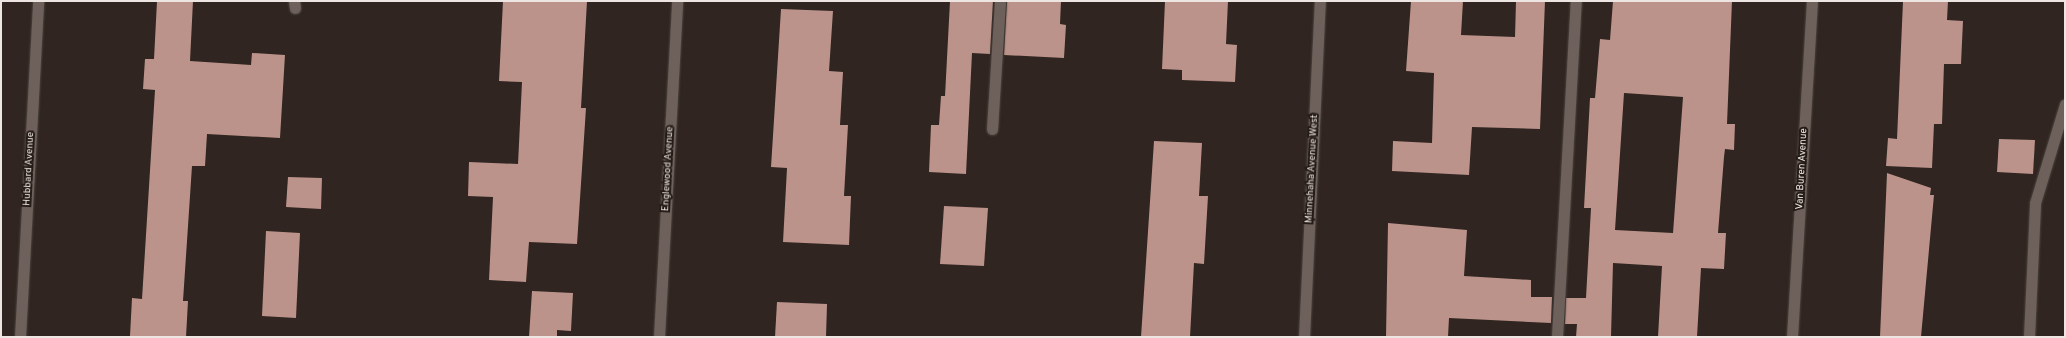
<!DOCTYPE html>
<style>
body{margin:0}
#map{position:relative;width:2066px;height:338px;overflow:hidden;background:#302520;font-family:Overpass,sans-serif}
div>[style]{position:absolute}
.building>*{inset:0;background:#bb938b}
.roads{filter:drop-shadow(0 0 1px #4b423e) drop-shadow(0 0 1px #4b423e)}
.service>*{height:11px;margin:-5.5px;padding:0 5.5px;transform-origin:5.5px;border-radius:5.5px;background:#6e615b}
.minor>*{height:11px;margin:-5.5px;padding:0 5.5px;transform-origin:5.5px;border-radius:5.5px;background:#6e615b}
.tertiary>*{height:11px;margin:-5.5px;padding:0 5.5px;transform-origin:5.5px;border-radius:5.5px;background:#6e615b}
span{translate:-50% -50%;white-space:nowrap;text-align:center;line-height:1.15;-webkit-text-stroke:4px #261c17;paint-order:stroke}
.street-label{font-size:10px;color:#ece5e1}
.frame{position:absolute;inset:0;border:2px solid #ece5e1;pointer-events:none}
</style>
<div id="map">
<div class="building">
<i style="clip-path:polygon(157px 1px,193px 1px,190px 61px,251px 65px,252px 53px,285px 55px,280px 138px,207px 134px,205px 166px,192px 166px,183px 301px,188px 301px,186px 337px,130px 336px,132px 298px,142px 299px,155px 90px,143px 89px,145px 59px,154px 59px)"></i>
<i style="clip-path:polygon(503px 1px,587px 1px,581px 108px,586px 108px,577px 244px,529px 242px,526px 282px,489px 280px,493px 197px,468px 196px,469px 162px,518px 164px,522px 82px,499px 81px)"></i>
<i style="clip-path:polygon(950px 1px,993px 1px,990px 54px,972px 53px,966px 174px,929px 172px,931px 125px,939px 125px,941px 96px,945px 96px)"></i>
<i style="clip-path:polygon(1007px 1px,1061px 1px,1060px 24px,1066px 25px,1064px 58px,1004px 55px)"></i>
<i style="clip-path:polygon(1165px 1px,1228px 1px,1226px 44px,1237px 45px,1235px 82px,1182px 80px,1182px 70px,1162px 69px)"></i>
<i style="clip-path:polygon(1411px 1px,1463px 1px,1461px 35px,1515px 37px,1516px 1px,1545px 1px,1540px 129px,1472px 127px,1469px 175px,1392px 171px,1393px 141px,1432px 143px,1434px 73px,1406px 71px)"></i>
<i style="clip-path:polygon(evenodd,1613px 1px,1732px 1px,1727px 124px,1735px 124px,1734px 150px,1725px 149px,1724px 157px,1718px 233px,1726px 233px,1724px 269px,1701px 268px,1697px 337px,1658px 337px,1662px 266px,1613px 263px,1611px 337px,1576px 337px,1577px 324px,1565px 324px,1566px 298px,1586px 298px,1591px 208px,1584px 208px,1590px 98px,1595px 98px,1600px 39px,1610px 40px,1613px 1px,1624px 93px,1683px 97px,1673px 233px,1615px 230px,1624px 93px)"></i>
<i style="clip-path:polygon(1903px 1px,1948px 1px,1947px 20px,1963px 21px,1961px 64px,1944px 64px,1942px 124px,1934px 124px,1932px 168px,1886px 166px,1888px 138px,1897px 139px)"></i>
<i style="clip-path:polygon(781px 9px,833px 11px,829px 71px,843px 72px,840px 125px,848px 125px,844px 196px,851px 196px,849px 245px,783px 242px,787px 168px,771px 167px)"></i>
<i style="clip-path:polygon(1999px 139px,2035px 140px,2033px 174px,1997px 172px)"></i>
<i style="clip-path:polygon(1154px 141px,1202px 143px,1199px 196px,1208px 196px,1204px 264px,1194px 263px,1190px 337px,1141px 337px)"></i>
<i style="clip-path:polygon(1887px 173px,1931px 188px,1930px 195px,1934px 195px,1921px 337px,1880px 337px)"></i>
<i style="clip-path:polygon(288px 177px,322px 178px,321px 209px,286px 207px)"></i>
<i style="clip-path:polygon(944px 206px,988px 208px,984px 266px,940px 264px)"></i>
<i style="clip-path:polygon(1388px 223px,1467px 230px,1464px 276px,1531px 280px,1531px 297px,1552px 297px,1551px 323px,1449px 318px,1448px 337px,1386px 337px)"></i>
<i style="clip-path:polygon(266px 231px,300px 233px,296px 318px,262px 316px)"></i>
<i style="clip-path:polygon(532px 291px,573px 293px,571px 331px,557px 330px,557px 337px,529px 337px)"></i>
<i style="clip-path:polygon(777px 302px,827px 304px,826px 337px,775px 337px)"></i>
</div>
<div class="roads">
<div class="service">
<i style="left:294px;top:1px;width:7px;rotate:82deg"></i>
<i style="left:992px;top:129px;width:128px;rotate:-86.4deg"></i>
<i style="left:1557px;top:337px;width:337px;rotate:-86.8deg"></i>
<i style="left:2029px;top:337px;width:134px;rotate:-87.4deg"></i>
<i style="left:2035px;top:203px;width:103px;rotate:-73.1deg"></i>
</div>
<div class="minor">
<i style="left:20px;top:337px;width:336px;rotate:-86.9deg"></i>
<i style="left:659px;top:337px;width:336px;rotate:-86.9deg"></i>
<i style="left:1792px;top:337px;width:337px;rotate:-86.6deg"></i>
</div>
<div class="tertiary">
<i style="left:1304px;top:337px;width:336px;rotate:-87.3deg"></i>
</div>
</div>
<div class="street-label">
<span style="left:29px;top:169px;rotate:-87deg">Hubbard Avenue</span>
<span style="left:668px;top:169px;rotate:-87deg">Englewood Avenue</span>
<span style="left:1312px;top:169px;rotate:-87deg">Minnehaha Avenue West</span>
<span style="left:1802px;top:169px;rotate:-87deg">Van Buren Avenue</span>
</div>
<div class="frame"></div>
</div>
